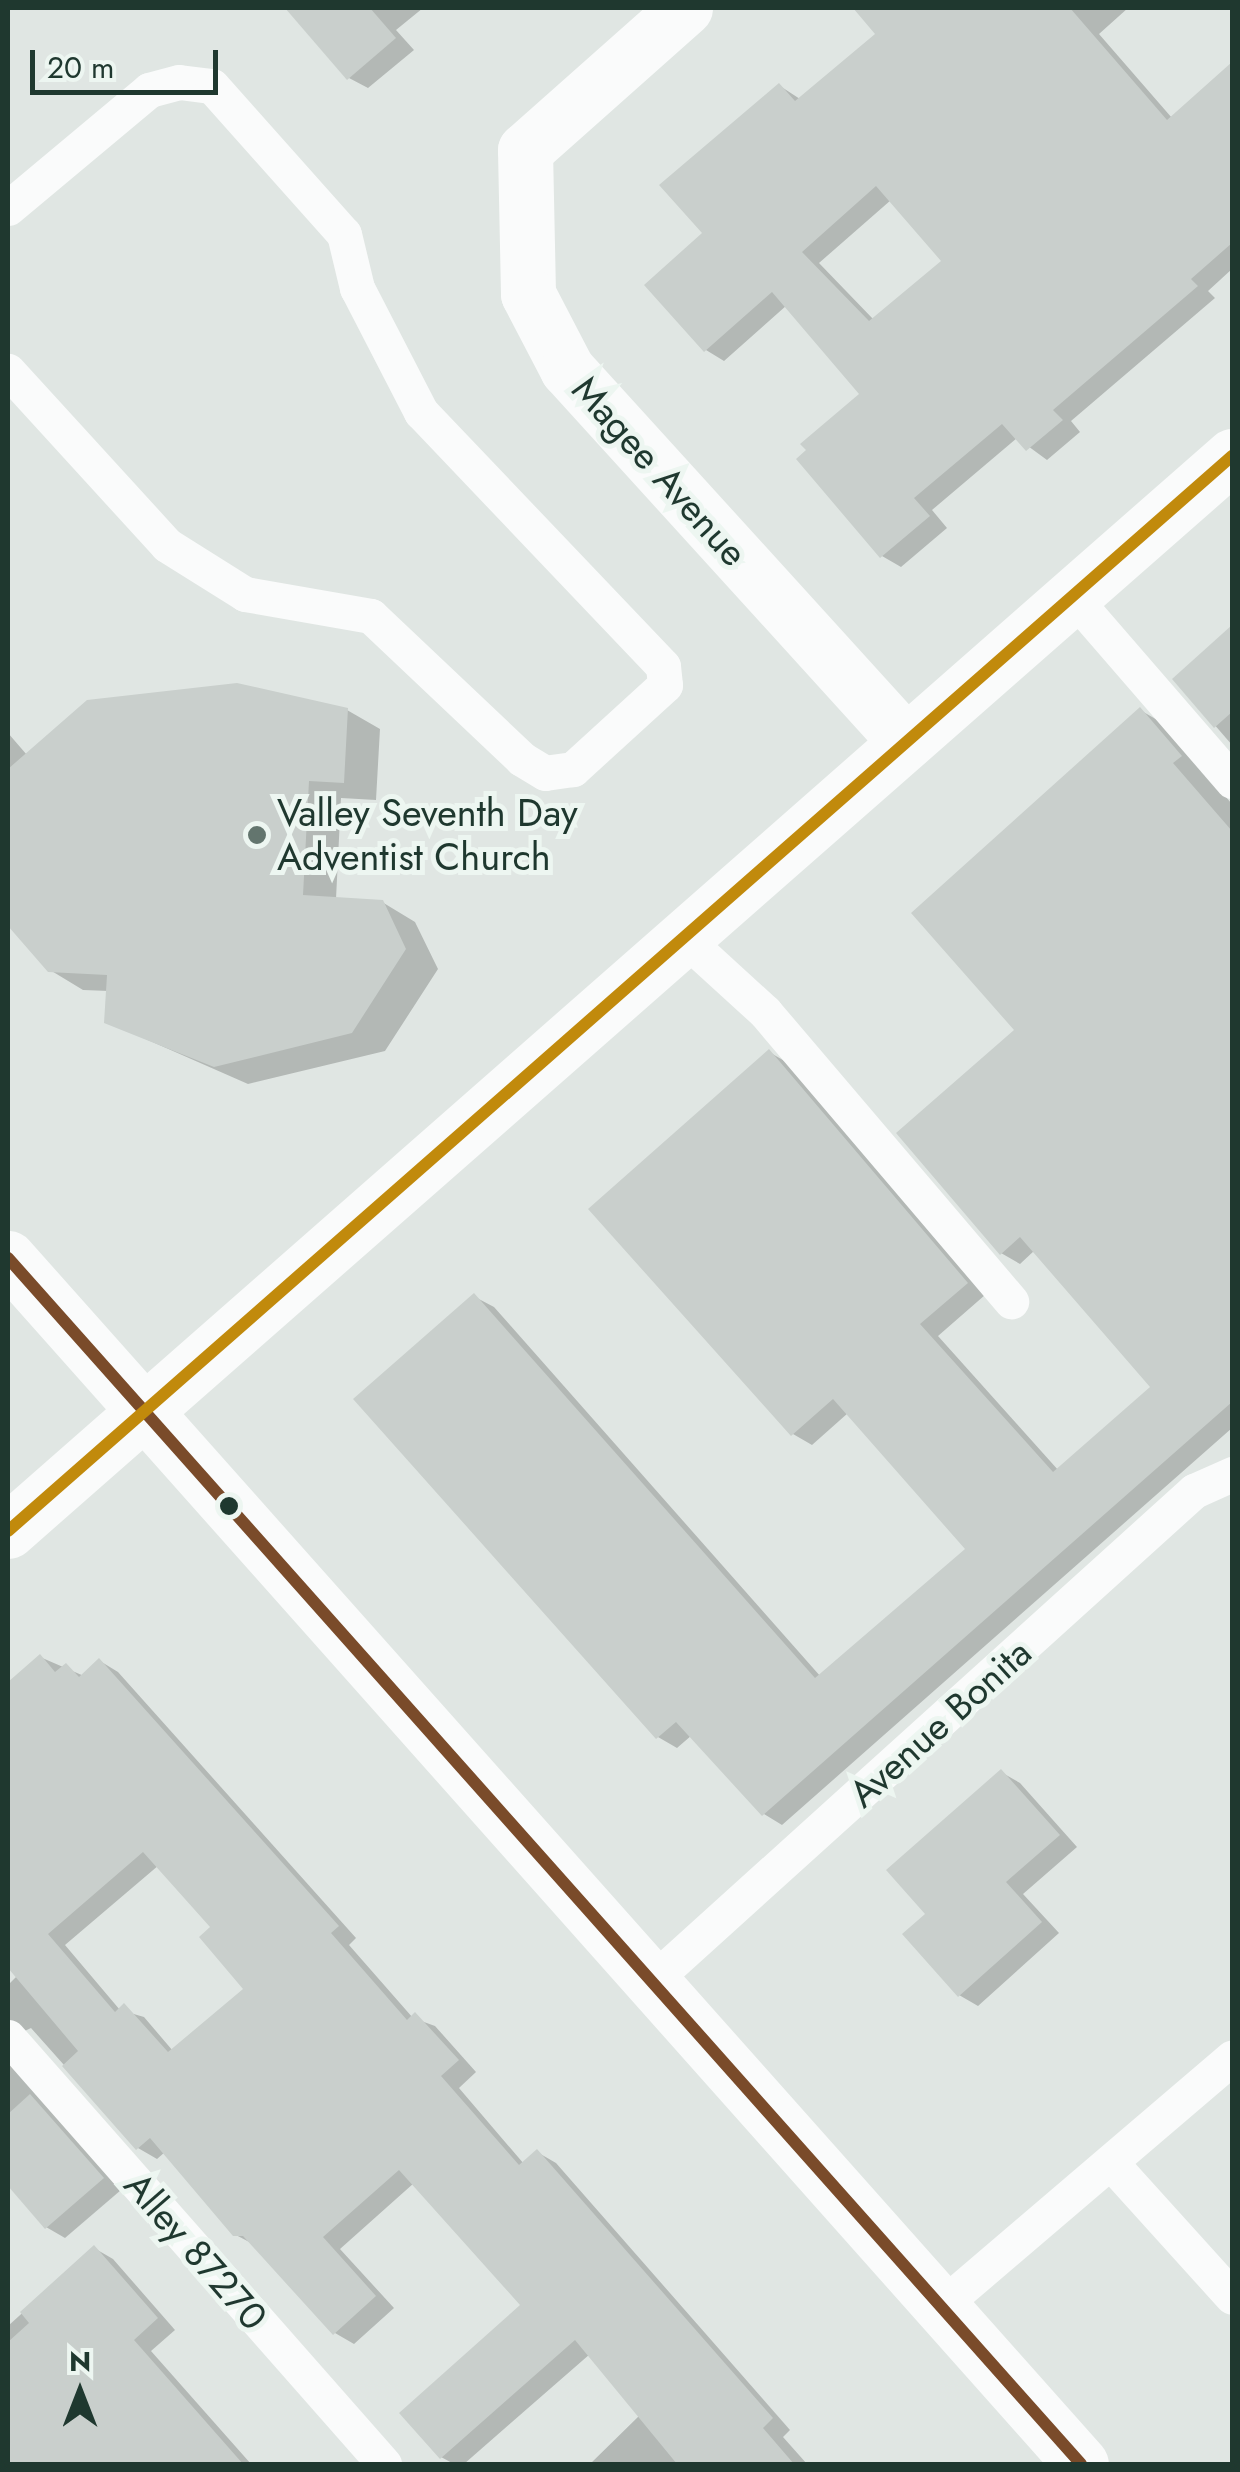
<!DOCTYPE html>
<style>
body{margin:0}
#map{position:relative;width:1240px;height:2472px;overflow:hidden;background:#e0e6e3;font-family:Jost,sans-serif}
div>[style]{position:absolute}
.shadow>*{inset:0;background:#0003}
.building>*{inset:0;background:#c9cfcc}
.service>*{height:35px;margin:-17.5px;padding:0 17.5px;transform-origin:17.5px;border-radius:17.5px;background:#fafbfb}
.minor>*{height:55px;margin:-27.5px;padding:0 27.5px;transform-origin:27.5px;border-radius:27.5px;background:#fafbfb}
.secondary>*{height:55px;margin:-27.5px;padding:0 27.5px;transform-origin:27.5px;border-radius:27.5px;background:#fafbfb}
.bus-1>*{height:12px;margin:-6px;padding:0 6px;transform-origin:6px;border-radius:6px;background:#7a4b2a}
.bus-2>*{height:12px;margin:-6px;padding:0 6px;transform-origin:6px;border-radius:6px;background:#c18a0c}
.dots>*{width:28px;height:28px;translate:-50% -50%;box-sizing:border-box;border:5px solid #edf6f1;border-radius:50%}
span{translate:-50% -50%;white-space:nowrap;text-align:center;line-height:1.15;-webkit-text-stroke:10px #edf6f1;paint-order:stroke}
.street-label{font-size:38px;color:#1f382f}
.poi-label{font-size:38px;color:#1f382f}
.left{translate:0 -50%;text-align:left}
.frame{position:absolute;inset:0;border:10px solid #1f382f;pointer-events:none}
.north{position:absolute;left:30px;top:2342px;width:100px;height:100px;-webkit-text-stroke:8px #edf6f1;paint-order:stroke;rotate:0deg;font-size:28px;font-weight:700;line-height:40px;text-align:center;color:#1f382f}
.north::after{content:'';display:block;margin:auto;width:35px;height:45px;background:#1f382f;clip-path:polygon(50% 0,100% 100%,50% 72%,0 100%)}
.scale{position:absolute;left:30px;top:50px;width:188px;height:45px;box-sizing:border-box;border:5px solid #1f382f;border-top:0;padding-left:12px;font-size:30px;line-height:35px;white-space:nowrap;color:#1f382f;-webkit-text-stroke:8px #edf6f1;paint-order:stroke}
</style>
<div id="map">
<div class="shadow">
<i style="clip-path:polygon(288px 8px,423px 8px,396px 30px,414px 50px,368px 88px,349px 78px)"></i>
<i style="clip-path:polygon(evenodd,856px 8px,1128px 8px,1099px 34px,1172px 118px,1232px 65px,1232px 269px,1208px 291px,1215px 298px,1071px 421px,1080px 432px,1047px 460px,1017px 438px,932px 510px,947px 528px,901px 567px,882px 556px,863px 394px,787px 305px,724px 361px,706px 350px,706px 233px,780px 86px,800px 99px,878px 34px,856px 8px,891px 200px,944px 261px,874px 320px,819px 263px,891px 200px)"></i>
<i style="clip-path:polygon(1232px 628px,1232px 745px,1175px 679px)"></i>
<i style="clip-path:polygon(347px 710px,380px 729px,376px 800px,341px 798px,336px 899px,382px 902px,415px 922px,438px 969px,385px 1051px,248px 1084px,107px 1022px,109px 991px,83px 990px,50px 970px,8px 922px,8px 733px,27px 755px)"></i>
<i style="clip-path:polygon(1140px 710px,1159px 721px,1232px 804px,1232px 1428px,782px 1825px,764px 1814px,692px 1735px,677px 1748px,658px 1737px,475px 1297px,494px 1307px,821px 1677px,968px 1549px,848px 1413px,812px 1445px,793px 1434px,591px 1209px,769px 1052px,788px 1063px,985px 1295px,938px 1336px,1059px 1471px,1154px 1387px,1035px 1250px,1020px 1264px,1001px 1253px,1017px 1031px)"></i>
<i style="clip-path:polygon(evenodd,40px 1657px,84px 1676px,100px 1661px,118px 1672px,356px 1938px,349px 1945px,413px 2018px,435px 2026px,476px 2072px,459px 2088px,524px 2164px,537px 2152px,556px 2163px,790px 2430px,783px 2437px,807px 2464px,590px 2464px,641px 2414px,590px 2354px,464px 2464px,454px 2464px,441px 2457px,524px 2306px,414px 2183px,340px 2249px,394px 2308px,354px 2344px,335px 2333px,255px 2245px,234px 2234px,165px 2152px,157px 2159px,138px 2148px,31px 2028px,8px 2039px,8px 1985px,18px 1975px,8px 1963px,8px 1685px,40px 1657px,159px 1865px,214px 1927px,247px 1989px,173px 2051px,144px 2017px,120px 2010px,65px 1945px,159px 1865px)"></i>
<i style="clip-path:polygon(1001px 1772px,1020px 1783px,1077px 1847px,1023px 1894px,1059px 1933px,978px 2006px,959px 1995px,928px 1914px)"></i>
<i style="clip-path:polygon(8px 2048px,121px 2190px,65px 2238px,46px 2227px,8px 2182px)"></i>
<i style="clip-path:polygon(94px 2248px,113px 2259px,175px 2330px,151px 2351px,251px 2464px,8px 2464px,8px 2326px)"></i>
</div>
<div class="building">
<i style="clip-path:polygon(285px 8px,370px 8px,396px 38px,347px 80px)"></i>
<i style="clip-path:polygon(evenodd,853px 8px,1070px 8px,1167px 120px,1232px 62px,1232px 243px,1191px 279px,1198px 286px,1053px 410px,1063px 420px,1026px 451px,1002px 424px,914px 498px,930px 516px,880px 558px,796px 459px,806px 450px,800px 444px,859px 394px,772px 292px,704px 352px,644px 285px,702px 233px,659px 185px,779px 83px,795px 101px,875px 34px,853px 8px,876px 186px,941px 261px,869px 321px,802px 252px,876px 186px)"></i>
<i style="clip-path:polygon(1232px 625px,1232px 712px,1214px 728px,1172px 679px)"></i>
<i style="clip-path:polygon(237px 683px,348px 708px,344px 783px,309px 781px,303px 895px,383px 900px,406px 949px,352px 1033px,214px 1067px,104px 1023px,107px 975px,48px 972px,8px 926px,8px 769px,87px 700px)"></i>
<i style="clip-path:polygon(1140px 707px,1182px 756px,1173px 763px,1232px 831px,1232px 1402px,762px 1816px,676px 1722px,656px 1739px,353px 1399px,474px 1293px,815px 1678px,965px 1549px,833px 1399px,791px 1436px,588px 1209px,769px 1049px,968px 1283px,920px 1324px,1053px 1472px,1150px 1387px,1020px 1237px,1000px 1255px,896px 1133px,1014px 1030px,911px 913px)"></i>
<i style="clip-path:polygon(evenodd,40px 1654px,55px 1672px,66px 1663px,79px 1677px,99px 1658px,339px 1926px,331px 1933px,407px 2020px,415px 2012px,459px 2060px,441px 2076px,519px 2165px,537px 2149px,773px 2418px,763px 2428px,794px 2464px,677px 2464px,575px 2340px,440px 2459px,399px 2413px,520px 2305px,399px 2170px,323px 2237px,376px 2296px,333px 2335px,243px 2236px,233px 2236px,150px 2138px,136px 2150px,62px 2066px,78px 2051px,8px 1968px,8px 1682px,40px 1654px,143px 1852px,210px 1927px,199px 1937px,243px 1989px,168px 2052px,124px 2003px,115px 2012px,48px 1934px,143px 1852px)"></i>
<i style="clip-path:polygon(1001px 1769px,1060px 1835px,1006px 1882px,1042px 1922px,958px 1997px,902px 1934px,925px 1914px,886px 1870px)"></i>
<i style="clip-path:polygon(30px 2094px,104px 2178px,45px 2229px,8px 2186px,8px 2114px)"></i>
<i style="clip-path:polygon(94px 2245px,158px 2318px,134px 2340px,243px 2464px,8px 2464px,8px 2342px,29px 2323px,20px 2312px)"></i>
</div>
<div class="service">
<i style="left:8px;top:208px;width:184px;rotate:-39.9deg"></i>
<i style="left:149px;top:90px;width:31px;rotate:-15deg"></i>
<i style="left:179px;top:82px;width:33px;rotate:7deg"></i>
<i style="left:212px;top:86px;width:198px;rotate:48.3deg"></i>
<i style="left:344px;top:234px;width:56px;rotate:76.5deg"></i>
<i style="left:357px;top:288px;width:140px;rotate:62.7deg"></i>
<i style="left:421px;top:412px;width:351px;rotate:46.4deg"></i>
<i style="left:663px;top:666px;width:19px;rotate:84deg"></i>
<i style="left:665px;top:685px;width:125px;rotate:137.6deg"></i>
<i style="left:573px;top:769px;width:28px;rotate:172deg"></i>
<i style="left:545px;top:773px;width:27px;rotate:-149deg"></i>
<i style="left:522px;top:759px;width:208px;rotate:-136.6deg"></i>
<i style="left:371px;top:616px;width:128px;rotate:-170.1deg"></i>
<i style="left:245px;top:594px;width:92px;rotate:-147.9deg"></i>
<i style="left:167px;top:545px;width:236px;rotate:-132.4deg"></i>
<i style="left:1072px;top:596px;width:245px;rotate:49.1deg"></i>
<i style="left:684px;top:938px;width:110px;rotate:42.4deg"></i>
<i style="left:765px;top:1012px;width:380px;rotate:49.6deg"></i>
<i style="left:652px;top:1981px;width:731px;rotate:-42.12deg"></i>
<i style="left:1194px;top:1491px;width:42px;rotate:-24.1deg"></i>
<i style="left:8px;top:2037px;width:569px;rotate:48.63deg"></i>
<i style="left:1112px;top:2164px;width:179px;rotate:47.9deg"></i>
<i style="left:940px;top:2307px;width:384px;rotate:-40.5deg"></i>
</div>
<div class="minor">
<i style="left:685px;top:8px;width:214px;rotate:138.4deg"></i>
<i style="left:525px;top:150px;width:144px;rotate:88.8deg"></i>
<i style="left:528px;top:294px;width:85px;rotate:62.5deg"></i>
<i style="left:567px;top:369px;width:504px;rotate:47.73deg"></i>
<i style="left:8px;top:1531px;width:1629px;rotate:-41.29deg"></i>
</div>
<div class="secondary">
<i style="left:8px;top:1258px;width:1614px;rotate:48.34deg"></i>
</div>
<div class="bus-1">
<i style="left:8px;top:1258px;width:1614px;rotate:48.34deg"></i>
</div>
<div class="bus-2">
<i style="left:8px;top:1531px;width:1629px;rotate:-41.29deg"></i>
</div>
<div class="dots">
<i style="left:257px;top:835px;background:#63756e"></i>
<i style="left:229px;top:1506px;background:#1f382f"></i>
</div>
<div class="street-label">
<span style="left:660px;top:471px;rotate:48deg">Magee Avenue</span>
<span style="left:940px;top:1723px;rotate:-42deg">Avenue Bonita</span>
<span style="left:196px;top:2251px;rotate:49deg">Alley 87270</span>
</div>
<div class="poi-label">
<span class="left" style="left:277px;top:835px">Valley Seventh Day<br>Adventist Church</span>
</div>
<div class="frame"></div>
<div class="north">N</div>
<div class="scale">20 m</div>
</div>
